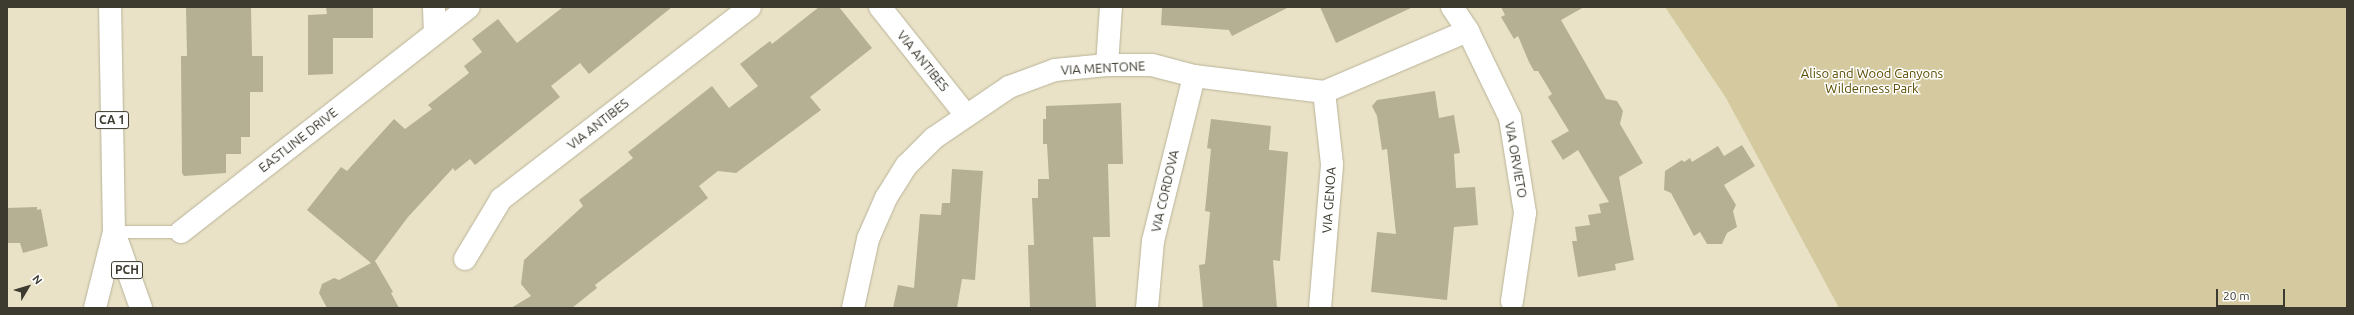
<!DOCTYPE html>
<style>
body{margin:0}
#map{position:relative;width:2354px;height:315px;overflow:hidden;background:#e9e2c7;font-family:Ubuntu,sans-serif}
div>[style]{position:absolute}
.green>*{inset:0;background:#d5ca9f}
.building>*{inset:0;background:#b5af94}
.roads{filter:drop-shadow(0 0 1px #b9b398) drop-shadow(0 0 1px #b9b398)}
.service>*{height:12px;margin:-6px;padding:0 6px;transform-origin:6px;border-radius:6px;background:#fff}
.minor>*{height:22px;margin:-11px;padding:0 11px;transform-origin:11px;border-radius:11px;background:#fff}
.trunk>*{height:22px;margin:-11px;padding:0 11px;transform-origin:11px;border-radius:11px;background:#fff}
span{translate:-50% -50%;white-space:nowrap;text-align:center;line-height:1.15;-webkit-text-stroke:3px #fff;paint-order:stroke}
.shield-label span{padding:1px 3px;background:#fff;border:1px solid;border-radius:3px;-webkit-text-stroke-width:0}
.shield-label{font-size:12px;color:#3d3b30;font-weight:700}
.street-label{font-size:13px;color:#3d3b30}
.park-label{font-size:13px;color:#5c4d00}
.frame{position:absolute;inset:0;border:8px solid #3d3b30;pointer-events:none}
.north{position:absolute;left:8px;top:267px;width:40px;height:40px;-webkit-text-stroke:3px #fff;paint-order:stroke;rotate:52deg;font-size:11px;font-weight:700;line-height:16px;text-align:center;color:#3d3b30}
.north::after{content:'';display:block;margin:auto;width:14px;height:18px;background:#3d3b30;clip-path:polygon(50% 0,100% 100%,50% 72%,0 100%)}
.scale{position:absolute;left:2216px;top:289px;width:69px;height:18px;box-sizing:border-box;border:2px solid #3d3b30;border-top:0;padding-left:5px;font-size:12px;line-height:14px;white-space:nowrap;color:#3d3b30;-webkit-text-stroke:3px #fff;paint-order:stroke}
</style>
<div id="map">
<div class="green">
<i style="clip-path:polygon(1665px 7px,2347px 7px,2347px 308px,1839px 308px,1726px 98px)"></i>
</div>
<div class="building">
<i style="clip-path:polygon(186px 7px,251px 7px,252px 56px,263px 56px,263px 92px,250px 92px,250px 137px,241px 137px,241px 154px,226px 154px,226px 173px,184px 176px,182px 173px,181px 56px,187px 56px)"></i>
<i style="clip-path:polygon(326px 7px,373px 7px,373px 38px,333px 38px,333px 74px,308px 75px,308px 15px,327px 14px)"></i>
<i style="clip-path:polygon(563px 7px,672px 7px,589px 74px,580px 63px,551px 86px,560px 97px,475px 165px,470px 159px,455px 171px,453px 168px,408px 217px,375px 261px,393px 292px,391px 293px,399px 308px,327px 308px,319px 293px,322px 284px,334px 278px,339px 280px,371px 263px,307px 210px,341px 167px,347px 171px,394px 119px,405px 129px,432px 109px,428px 105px,469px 73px,464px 66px,482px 52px,472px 39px,498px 19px,517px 43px)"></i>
<i style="clip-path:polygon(819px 7px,839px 7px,872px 48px,810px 97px,821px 110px,736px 173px,718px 171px,699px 186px,708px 198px,595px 285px,597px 288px,572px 308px,511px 308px,531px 296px,521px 284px,524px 260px,583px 206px,579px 200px,633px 158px,628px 152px,712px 86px,729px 108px,758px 86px,740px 64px,770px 41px,772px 44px)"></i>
<i style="clip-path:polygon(1162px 7px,1289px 7px,1232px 36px,1229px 30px,1161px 25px)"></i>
<i style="clip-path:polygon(1320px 7px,1413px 7px,1336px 43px)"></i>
<i style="clip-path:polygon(1501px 7px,1584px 7px,1561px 20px,1606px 99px,1617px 101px,1623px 111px,1620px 124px,1643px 163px,1619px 177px,1634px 260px,1615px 264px,1616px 270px,1578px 277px,1572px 241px,1577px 241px,1575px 227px,1590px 225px,1588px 215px,1601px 213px,1599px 204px,1609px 202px,1578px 150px,1563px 160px,1551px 141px,1569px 131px,1548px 97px,1552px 94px,1538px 71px,1534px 71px,1529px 62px,1518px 36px,1514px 39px,1501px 17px,1505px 15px)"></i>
<i style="clip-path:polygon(1435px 91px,1439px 118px,1454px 115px,1460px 153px,1454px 154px,1456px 188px,1475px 187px,1478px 225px,1454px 227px,1447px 300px,1371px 292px,1377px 232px,1396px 234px,1387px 149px,1382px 150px,1377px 116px,1372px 106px,1377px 100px)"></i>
<i style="clip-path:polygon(1121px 103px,1123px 164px,1108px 164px,1110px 237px,1093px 237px,1096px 307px,1030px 308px,1028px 245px,1034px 245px,1032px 198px,1038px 198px,1038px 179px,1049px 179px,1047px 144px,1043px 144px,1043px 119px,1046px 119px,1046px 106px)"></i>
<i style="clip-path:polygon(1211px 119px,1271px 126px,1269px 150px,1288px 152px,1280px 261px,1273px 260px,1277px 308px,1203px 308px,1199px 265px,1205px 264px,1210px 212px,1205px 211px,1211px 149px,1207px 148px)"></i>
<i style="clip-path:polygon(1742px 145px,1755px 166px,1724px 185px,1736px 205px,1733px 211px,1737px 227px,1727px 233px,1722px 244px,1707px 244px,1700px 232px,1694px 236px,1671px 193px,1664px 190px,1665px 171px,1682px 160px,1684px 162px,1690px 158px,1692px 162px,1718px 146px,1724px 156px)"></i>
<i style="clip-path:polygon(952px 169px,983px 171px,975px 280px,962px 279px,957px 308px,893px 308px,898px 285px,914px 288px,920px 214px,941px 215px,942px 203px,950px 203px)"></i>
<i style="clip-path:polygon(37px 207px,37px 210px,41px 209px,48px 246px,23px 253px,20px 243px,7px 243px,7px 208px)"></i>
</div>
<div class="roads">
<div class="service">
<i style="left:114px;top:232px;width:67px"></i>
</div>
<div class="minor">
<i style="left:434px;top:7px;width:26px;rotate:88deg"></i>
<i style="left:880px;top:7px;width:137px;rotate:51.5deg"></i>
<i style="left:1452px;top:7px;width:29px;rotate:56deg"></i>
<i style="left:1468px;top:31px;width:97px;rotate:64.2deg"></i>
<i style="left:1510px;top:118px;width:96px;rotate:81deg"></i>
<i style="left:1525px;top:213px;width:89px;rotate:98.4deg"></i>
<i style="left:1107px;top:65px;width:58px;rotate:-86.1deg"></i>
<i style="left:181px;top:232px;width:365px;rotate:-38deg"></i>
<i style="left:465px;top:259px;width:70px;rotate:-59deg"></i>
<i style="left:501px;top:199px;width:314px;rotate:-37.6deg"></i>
<i style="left:853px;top:308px;width:71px;rotate:-77.7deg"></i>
<i style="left:868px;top:239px;width:45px;rotate:-66.3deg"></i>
<i style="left:886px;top:198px;width:39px;rotate:-58deg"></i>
<i style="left:907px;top:165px;width:38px;rotate:-45deg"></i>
<i style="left:934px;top:138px;width:91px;rotate:-34.2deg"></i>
<i style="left:1009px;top:87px;width:49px;rotate:-20.3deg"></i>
<i style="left:1055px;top:70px;width:52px;rotate:-5.5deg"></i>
<i style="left:1107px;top:65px;width:45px"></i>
<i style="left:1152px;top:65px;width:43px;rotate:14.7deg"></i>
<i style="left:1194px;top:76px;width:131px;rotate:7deg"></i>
<i style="left:1324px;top:92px;width:156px;rotate:-23deg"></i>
<i style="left:1147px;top:308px;width:67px;rotate:-84.9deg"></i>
<i style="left:1153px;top:241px;width:170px;rotate:-76deg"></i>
<i style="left:1320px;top:308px;width:144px;rotate:-85.2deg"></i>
<i style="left:1332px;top:164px;width:72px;rotate:-96.3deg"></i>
</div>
<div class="trunk">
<i style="left:114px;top:232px;width:81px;rotate:70.4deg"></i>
<i style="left:95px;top:308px;width:78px;rotate:-76deg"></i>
<i style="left:114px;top:232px;width:225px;rotate:-91deg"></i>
</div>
</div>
<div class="shield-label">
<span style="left:112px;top:120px">CA 1</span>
<span style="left:127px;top:270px">PCH</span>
</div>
<div class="street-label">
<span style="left:923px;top:61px;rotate:51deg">VIA ANTIBES</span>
<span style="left:1103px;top:68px;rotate:-3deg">VIA MENTONE</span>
<span style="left:598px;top:124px;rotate:-38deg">VIA ANTIBES</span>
<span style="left:298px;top:140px;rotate:-38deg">EASTLINE DRIVE</span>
<span style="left:1516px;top:160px;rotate:80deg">VIA ORVIETO</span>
<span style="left:1165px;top:191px;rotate:-77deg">VIA CORDOVA</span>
<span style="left:1329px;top:200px;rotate:-86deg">VIA GENOA</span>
</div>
<div class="park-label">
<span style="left:1872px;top:81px">Aliso and Wood Canyons<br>Wilderness Park</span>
</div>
<div class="frame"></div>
<div class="north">N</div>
<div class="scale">20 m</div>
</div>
